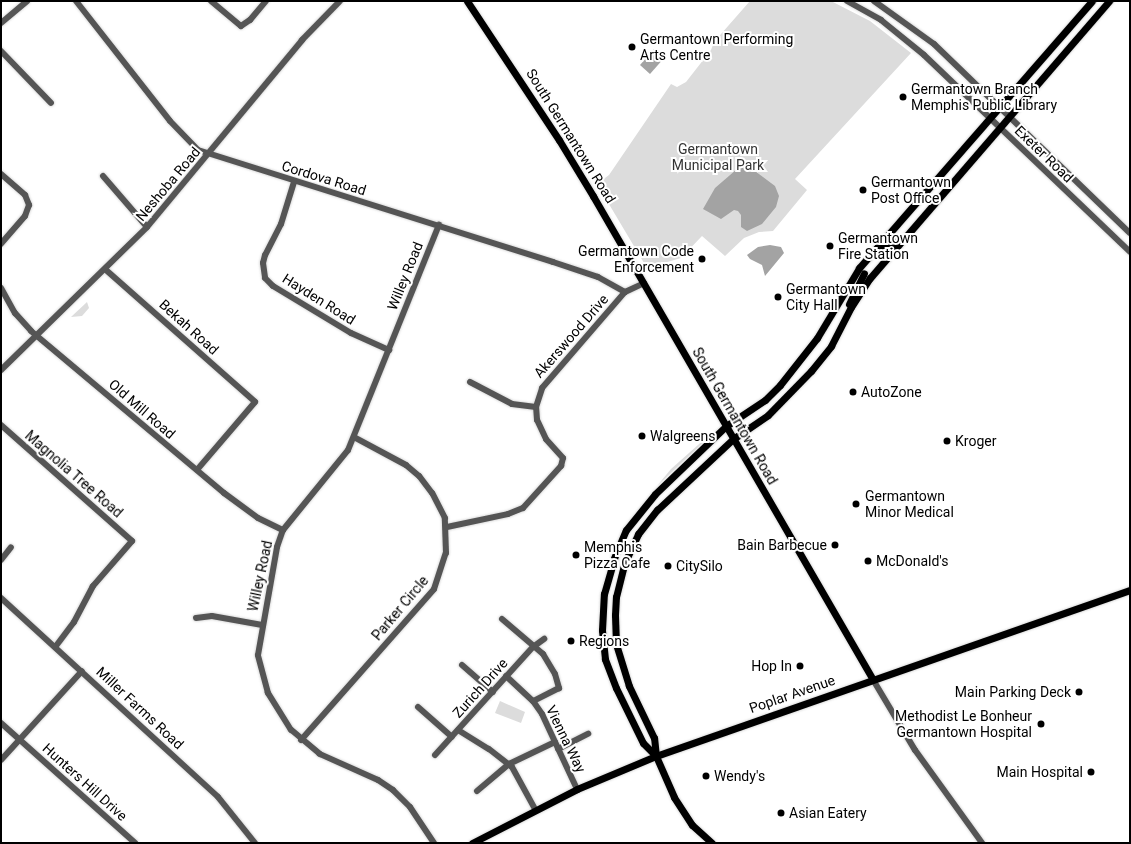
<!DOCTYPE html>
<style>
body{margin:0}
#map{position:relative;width:1131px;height:844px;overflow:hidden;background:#fff;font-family:Roboto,sans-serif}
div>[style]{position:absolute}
.green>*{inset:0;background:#dcdcdc}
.water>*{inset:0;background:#a3a3a3}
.roads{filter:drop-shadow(0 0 1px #dbdbdb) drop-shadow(0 0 1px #dbdbdb)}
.minor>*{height:6px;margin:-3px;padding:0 3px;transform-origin:3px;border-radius:3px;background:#555}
.major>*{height:7px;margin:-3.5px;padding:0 3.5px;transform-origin:3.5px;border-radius:3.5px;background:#000}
.dots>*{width:11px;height:11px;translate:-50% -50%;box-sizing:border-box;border:2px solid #fff;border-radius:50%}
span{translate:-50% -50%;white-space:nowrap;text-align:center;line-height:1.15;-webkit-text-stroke:4px #fff;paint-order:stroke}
.poi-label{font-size:14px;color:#000}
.left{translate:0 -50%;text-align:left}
.right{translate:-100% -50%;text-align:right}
.street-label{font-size:14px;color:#000}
.park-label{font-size:14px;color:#333}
.frame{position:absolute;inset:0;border:2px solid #000;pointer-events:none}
</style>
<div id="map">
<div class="green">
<i style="clip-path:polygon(750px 1px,831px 1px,870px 21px,911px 53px,795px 179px,807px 190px,773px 231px,759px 232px,744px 238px,725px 256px,702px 236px,681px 258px,647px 268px,597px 184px,609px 175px,671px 84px,677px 87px,686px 82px,711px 50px,714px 42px)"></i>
<i style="clip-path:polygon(87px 302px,89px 308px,82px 316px,71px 317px)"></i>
<i style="clip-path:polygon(707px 437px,708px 438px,657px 486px,671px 469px)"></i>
<i style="clip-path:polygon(500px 701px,525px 712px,521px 723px,495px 713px)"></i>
</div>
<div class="water">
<i style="clip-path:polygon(655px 48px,665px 57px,650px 74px,640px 65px)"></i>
<i style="clip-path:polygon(744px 163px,775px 186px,779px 196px,776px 207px,762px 224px,747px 231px,741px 227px,741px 215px,738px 211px,734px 210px,721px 219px,703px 209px,715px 188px)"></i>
<i style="clip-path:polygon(770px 245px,781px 247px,784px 253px,765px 276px,762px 265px,750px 259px,747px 255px,758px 247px)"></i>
</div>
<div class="roads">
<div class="minor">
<i style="left:76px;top:1px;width:152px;rotate:51.9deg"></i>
<i style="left:170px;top:121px;width:40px;rotate:46deg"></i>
<i style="left:198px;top:150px;width:372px;rotate:17.5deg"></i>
<i style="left:553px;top:262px;width:47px;rotate:18.4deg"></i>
<i style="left:598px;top:277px;width:31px;rotate:29deg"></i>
<i style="left:211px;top:1px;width:39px;rotate:40deg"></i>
<i style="left:241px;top:26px;width:11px;rotate:-34deg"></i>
<i style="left:250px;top:20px;width:25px;rotate:-50deg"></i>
<i style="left:847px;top:1px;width:39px;rotate:29deg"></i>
<i style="left:881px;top:20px;width:55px;rotate:39.1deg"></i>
<i style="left:924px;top:55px;width:285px;rotate:43.7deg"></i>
<i style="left:874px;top:1px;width:74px;rotate:35.6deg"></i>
<i style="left:934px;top:44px;width:272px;rotate:44deg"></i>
<i style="left:1px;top:23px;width:34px;rotate:-40deg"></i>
<i style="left:1px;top:51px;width:72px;rotate:46.1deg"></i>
<i style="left:1px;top:174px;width:32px;rotate:41deg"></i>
<i style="left:25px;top:195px;width:11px;rotate:68deg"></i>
<i style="left:29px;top:205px;width:12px;rotate:110deg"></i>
<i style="left:25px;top:216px;width:37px;rotate:131deg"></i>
<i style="left:103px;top:176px;width:67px;rotate:49.2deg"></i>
<i style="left:294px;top:182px;width:44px;rotate:107.2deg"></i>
<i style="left:281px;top:224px;width:35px;rotate:117deg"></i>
<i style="left:265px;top:255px;width:8px;rotate:104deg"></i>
<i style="left:263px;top:263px;width:15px;rotate:82deg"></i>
<i style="left:265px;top:278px;width:11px;rotate:45deg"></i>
<i style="left:273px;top:286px;width:91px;rotate:31.1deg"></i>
<i style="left:351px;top:333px;width:42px;rotate:24.1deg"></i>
<i style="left:106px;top:270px;width:199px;rotate:41.5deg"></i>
<i style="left:255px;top:402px;width:89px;rotate:130.5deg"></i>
<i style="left:1px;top:288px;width:29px;rotate:61deg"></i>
<i style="left:15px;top:313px;width:24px;rotate:48deg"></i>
<i style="left:31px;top:331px;width:252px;rotate:40deg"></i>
<i style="left:224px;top:493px;width:42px;rotate:36.3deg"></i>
<i style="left:258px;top:518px;width:28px;rotate:26deg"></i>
<i style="left:1px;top:370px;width:204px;rotate:-44.4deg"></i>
<i style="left:147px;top:227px;width:243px;rotate:-50.3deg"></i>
<i style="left:302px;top:40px;width:54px;rotate:-45.7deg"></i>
<i style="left:470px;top:382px;width:47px;rotate:27.6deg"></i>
<i style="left:512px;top:404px;width:24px;rotate:7deg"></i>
<i style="left:1px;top:425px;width:175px;rotate:41.5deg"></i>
<i style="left:132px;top:541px;width:60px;rotate:130.9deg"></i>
<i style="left:93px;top:586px;width:41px;rotate:117.8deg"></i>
<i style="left:74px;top:622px;width:30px;rotate:127deg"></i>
<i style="left:447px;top:527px;width:62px;rotate:-12deg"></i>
<i style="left:508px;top:514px;width:16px;rotate:-22deg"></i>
<i style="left:523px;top:508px;width:57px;rotate:-47.9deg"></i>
<i style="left:561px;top:466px;width:8px;rotate:-76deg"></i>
<i style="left:563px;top:458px;width:25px;rotate:-132deg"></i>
<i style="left:546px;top:439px;width:21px;rotate:-115deg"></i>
<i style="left:537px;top:420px;width:13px;rotate:-94deg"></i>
<i style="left:536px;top:407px;width:20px;rotate:-72deg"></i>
<i style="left:542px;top:388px;width:127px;rotate:-49.2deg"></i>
<i style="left:625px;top:292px;width:21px;rotate:-25deg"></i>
<i style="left:1px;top:560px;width:16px;rotate:-52deg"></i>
<i style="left:1px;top:598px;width:294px;rotate:42.5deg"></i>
<i style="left:218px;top:797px;width:59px;rotate:51.2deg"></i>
<i style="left:196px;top:618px;width:16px;rotate:-7deg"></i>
<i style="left:212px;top:616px;width:51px;rotate:10.2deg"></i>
<i style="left:502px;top:619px;width:54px;rotate:40.5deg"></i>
<i style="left:543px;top:654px;width:23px;rotate:59deg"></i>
<i style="left:555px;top:674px;width:15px;rotate:74deg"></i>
<i style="left:559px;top:688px;width:29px;rotate:153deg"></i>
<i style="left:462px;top:665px;width:41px;rotate:41.1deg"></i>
<i style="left:506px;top:676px;width:37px;rotate:43deg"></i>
<i style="left:533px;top:701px;width:16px;rotate:55deg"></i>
<i style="left:542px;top:714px;width:83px;rotate:65deg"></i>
<i style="left:872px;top:678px;width:84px;rotate:59.2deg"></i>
<i style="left:915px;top:750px;width:115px;rotate:54.2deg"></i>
<i style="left:418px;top:707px;width:45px;rotate:41.4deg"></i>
<i style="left:1px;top:723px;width:180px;rotate:41.8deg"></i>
<i style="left:458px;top:730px;width:36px;rotate:32deg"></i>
<i style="left:489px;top:749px;width:29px;rotate:38deg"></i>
<i style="left:512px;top:767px;width:48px;rotate:61.3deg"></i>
<i style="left:301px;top:740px;width:201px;rotate:-48.6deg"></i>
<i style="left:434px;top:589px;width:38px;rotate:-72deg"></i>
<i style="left:446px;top:553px;width:35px;rotate:-92deg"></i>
<i style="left:445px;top:518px;width:28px;rotate:-117deg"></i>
<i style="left:432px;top:493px;width:21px;rotate:-127deg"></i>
<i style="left:419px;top:476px;width:17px;rotate:-140deg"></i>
<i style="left:406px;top:465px;width:59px;rotate:-151.7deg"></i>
<i style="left:558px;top:749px;width:34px;rotate:-27deg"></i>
<i style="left:435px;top:755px;width:146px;rotate:-47.8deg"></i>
<i style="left:533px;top:647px;width:14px;rotate:-36deg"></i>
<i style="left:1px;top:760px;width:120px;rotate:-47.7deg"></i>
<i style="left:477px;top:791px;width:42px;rotate:-40.2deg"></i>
<i style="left:509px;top:764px;width:51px;rotate:-25.6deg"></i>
<i style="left:434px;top:843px;width:43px;rotate:-123.7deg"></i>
<i style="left:410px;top:807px;width:24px;rotate:-135deg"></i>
<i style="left:393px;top:790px;width:18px;rotate:-146deg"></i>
<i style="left:378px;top:780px;width:64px;rotate:-155.9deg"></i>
<i style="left:320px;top:754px;width:38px;rotate:-140deg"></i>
<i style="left:291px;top:730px;width:44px;rotate:-121.9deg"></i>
<i style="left:268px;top:693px;width:39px;rotate:-105deg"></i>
<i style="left:258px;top:655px;width:110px;rotate:-80deg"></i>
<i style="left:277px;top:547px;width:18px;rotate:-71deg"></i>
<i style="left:283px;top:530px;width:103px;rotate:-50.9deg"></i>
<i style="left:348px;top:450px;width:243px;rotate:-68deg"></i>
</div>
<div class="major">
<i style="left:467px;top:1px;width:167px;rotate:56.5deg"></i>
<i style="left:559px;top:140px;width:66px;rotate:58.7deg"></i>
<i style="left:593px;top:196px;width:557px;rotate:59.94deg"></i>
<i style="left:878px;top:246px;width:9px;rotate:13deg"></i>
<i style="left:887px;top:248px;width:16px;rotate:-38deg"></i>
<i style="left:849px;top:304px;width:34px;rotate:-64deg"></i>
<i style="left:656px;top:756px;width:18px;rotate:-135deg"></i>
<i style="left:643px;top:743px;width:61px;rotate:-116.1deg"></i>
<i style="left:616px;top:688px;width:31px;rotate:-111deg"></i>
<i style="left:605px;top:659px;width:29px;rotate:-96deg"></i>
<i style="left:602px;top:630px;width:36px;rotate:-87deg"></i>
<i style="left:604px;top:594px;width:37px;rotate:-74deg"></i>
<i style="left:614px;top:558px;width:30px;rotate:-67deg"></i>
<i style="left:626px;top:530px;width:46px;rotate:-51.1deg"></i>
<i style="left:655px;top:494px;width:98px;rotate:-43.8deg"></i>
<i style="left:726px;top:426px;width:47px;rotate:-33.7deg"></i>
<i style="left:765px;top:400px;width:21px;rotate:-45deg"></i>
<i style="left:780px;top:385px;width:60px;rotate:-51.8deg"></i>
<i style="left:817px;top:338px;width:82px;rotate:-59deg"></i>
<i style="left:859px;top:268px;width:354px;rotate:-48.9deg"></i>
<i style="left:472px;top:843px;width:118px;rotate:-27.2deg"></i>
<i style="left:577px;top:789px;width:86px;rotate:-22.7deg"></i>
<i style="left:656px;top:756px;width:502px;rotate:-19.3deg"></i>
<i style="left:712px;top:843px;width:27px;rotate:-138deg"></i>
<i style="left:692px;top:825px;width:33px;rotate:-123deg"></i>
<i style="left:674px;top:797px;width:45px;rotate:-113.7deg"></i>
<i style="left:656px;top:756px;width:18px;rotate:-96deg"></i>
<i style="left:654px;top:738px;width:58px;rotate:-115.7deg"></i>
<i style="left:629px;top:686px;width:44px;rotate:-107.2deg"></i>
<i style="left:616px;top:644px;width:29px;rotate:-92deg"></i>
<i style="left:615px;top:615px;width:18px;rotate:-87deg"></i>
<i style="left:616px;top:597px;width:36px;rotate:-76deg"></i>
<i style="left:625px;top:562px;width:31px;rotate:-65deg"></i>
<i style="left:638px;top:534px;width:31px;rotate:-52deg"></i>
<i style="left:657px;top:510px;width:104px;rotate:-43.1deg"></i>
<i style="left:733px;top:439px;width:42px;rotate:-34.4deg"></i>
<i style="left:768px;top:415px;width:62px;rotate:-45.7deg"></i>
<i style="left:811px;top:371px;width:32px;rotate:-51deg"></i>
<i style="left:831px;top:346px;width:44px;rotate:-62.9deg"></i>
<i style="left:851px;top:307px;width:35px;rotate:-57deg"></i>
<i style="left:870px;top:278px;width:366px;rotate:-49.2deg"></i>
</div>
</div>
<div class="dots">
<i style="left:632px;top:47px;background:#000"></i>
<i style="left:903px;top:97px;background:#000"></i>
<i style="left:863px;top:190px;background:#000"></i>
<i style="left:830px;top:246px;background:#000"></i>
<i style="left:702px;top:259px;background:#000"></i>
<i style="left:778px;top:297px;background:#000"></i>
<i style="left:853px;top:392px;background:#000"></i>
<i style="left:642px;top:436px;background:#000"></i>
<i style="left:947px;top:441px;background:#000"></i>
<i style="left:856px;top:504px;background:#000"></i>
<i style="left:835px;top:545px;background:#000"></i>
<i style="left:576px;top:555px;background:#000"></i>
<i style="left:868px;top:561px;background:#000"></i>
<i style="left:668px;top:566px;background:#000"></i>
<i style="left:571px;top:641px;background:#000"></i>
<i style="left:800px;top:666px;background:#000"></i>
<i style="left:1079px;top:692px;background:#000"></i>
<i style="left:1041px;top:724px;background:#000"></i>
<i style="left:1091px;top:772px;background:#000"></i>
<i style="left:706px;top:776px;background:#000"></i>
<i style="left:781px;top:813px;background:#000"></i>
</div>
<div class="poi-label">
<span class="left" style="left:640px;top:47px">Germantown Performing<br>Arts Centre</span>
<span class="left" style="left:911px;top:97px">Germantown Branch<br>Memphis Public Library</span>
<span class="left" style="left:871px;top:190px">Germantown<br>Post Office</span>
<span class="left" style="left:838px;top:246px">Germantown<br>Fire Station</span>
<span class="right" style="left:694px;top:259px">Germantown Code<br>Enforcement</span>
<span class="left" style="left:786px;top:297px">Germantown<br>City Hall</span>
<span class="left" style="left:861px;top:392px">AutoZone</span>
<span class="left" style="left:650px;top:436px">Walgreens</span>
<span class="left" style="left:955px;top:441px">Kroger</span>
<span class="left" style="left:865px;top:504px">Germantown<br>Minor Medical</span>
<span class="right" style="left:827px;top:545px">Bain Barbecue</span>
<span class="left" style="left:584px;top:555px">Memphis<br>Pizza Cafe</span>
<span class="left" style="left:876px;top:561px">McDonald's</span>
<span class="left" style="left:676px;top:566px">CitySilo</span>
<span class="left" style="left:579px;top:641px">Regions</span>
<span class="right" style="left:792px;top:666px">Hop In</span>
<span class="right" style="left:1071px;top:692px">Main Parking Deck</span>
<span class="right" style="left:1032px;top:724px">Methodist Le Bonheur<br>Germantown Hospital</span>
<span class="right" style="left:1083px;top:772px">Main Hospital</span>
<span class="left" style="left:714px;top:776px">Wendy's</span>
<span class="left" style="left:789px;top:813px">Asian Eatery</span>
</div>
<div class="street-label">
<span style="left:571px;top:136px;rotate:58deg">South Germantown Road</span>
<span style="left:1044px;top:154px;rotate:44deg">Exeter Road</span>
<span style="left:324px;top:178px;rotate:17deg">Cordova Road</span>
<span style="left:168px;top:184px;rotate:-50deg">Neshoba Road</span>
<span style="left:405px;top:276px;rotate:-68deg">Willey Road</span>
<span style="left:319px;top:299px;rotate:32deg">Hayden Road</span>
<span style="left:189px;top:327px;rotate:42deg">Bekah Road</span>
<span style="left:571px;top:336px;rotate:-49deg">Akerswood Drive</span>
<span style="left:142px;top:409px;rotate:41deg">Old Mill Road</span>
<span style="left:735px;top:416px;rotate:60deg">South Germantown Road</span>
<span style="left:74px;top:474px;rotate:41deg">Magnolia Tree Road</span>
<span style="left:260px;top:576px;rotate:-78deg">Willey Road</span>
<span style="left:400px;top:608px;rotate:-50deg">Parker Circle</span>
<span style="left:480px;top:688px;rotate:-48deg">Zurich Drive</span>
<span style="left:792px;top:694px;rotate:-19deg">Poplar Avenue</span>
<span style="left:140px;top:708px;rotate:43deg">Miller Farms Road</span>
<span style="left:566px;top:739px;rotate:64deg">Vienna Way</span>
<span style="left:85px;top:782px;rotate:42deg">Hunters Hill Drive</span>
</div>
<div class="park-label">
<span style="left:718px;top:157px">Germantown<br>Municipal Park</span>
</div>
<div class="frame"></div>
</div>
